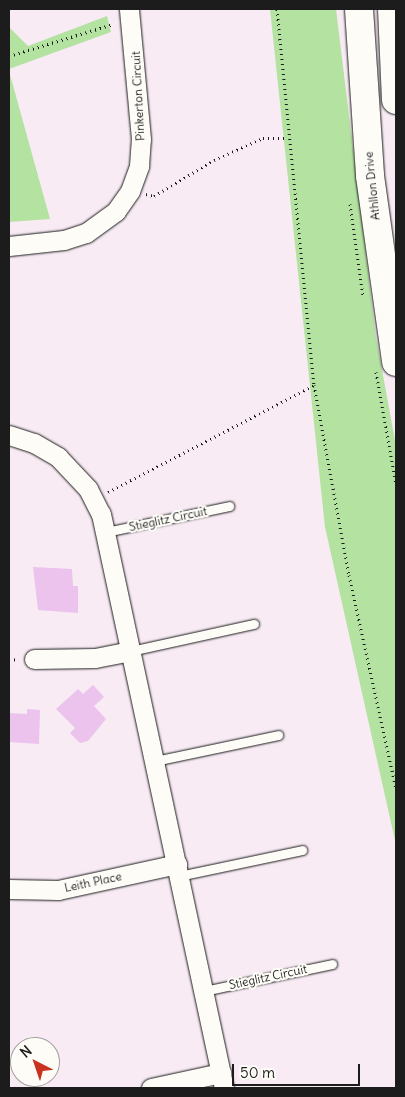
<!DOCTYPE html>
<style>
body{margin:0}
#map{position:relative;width:405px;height:1097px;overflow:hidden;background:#f8ebf4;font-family:Delius,sans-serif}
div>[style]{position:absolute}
.green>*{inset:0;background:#b3e2a1}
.building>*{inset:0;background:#ebc3ec}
.path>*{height:3px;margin-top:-1.5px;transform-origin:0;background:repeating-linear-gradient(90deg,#1c1c1c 0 1px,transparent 0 5px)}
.roads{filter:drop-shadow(0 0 1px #1c1c1c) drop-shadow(0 0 1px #1c1c1c)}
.lane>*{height:9px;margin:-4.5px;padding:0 4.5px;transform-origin:4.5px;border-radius:4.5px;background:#fdfcf7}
.street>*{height:19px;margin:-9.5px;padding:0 9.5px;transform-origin:9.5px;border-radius:9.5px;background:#fdfcf7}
.primary>*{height:28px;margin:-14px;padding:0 14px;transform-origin:14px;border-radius:14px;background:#fdfcf7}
span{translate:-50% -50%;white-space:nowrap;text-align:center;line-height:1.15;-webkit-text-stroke:4.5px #fdfcf7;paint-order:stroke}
.street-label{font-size:12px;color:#1c1c1c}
.frame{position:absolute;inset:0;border:10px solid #1c1c1c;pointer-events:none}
.north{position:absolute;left:10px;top:1037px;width:50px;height:50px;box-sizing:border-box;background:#fdfcf7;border:1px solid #a3a29f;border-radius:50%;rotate:319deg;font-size:14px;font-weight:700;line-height:20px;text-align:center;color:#1c1c1c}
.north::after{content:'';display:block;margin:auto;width:18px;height:22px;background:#c8321e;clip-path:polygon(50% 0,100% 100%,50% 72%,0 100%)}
.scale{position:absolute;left:232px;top:1064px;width:128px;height:22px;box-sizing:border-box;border:2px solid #1c1c1c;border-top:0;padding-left:6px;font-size:15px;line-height:18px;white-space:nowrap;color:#1c1c1c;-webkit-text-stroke:4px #fdfcf7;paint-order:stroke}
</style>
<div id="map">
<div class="green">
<i style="clip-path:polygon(270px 9px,336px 9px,376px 337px,396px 446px,396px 845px,325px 527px)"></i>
<i style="clip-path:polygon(107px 16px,111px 32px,9px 69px,9px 27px,28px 46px)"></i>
<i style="clip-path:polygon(9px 71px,50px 219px,9px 222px)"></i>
</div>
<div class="building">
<i style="clip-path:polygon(33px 567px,72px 569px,73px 586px,78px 586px,78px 613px,38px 610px)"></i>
<i style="clip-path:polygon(93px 685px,104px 697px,94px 706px,106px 719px,88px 741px,80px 743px,70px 733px,75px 728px,56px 709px,78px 689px,83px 694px)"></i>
<i style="clip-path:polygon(27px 709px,40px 710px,39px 744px,9px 742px,9px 713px,27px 714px)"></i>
</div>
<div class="path">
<i style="left:277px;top:9px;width:378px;rotate:84.4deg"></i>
<i style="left:314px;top:385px;width:193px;rotate:79.6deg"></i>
<i style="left:349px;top:575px;width:219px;rotate:77.6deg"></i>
<i style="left:9px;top:56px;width:109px;rotate:-17.1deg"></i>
<i style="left:146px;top:194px;width:8px;rotate:14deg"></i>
<i style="left:154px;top:196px;width:70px;rotate:-31deg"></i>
<i style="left:214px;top:160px;width:54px;rotate:-24.2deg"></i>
<i style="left:263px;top:138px;width:25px"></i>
<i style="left:350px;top:204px;width:94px;rotate:82deg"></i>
<i style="left:376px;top:372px;width:114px;rotate:79.9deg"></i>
<i style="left:108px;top:492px;width:232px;rotate:-27.4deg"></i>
<i style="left:9px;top:660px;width:9px;rotate:-6deg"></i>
</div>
<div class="roads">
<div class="lane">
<i style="left:106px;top:532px;width:126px;rotate:-11.9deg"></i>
<i style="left:131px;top:651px;width:126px;rotate:-12.4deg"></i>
<i style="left:155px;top:761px;width:126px;rotate:-11.9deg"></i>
<i style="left:179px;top:876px;width:126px;rotate:-11.9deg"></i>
<i style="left:204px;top:991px;width:131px;rotate:-11.9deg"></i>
</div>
<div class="street">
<i style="left:9px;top:246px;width:55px;rotate:-6.2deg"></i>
<i style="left:64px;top:240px;width:23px;rotate:-18deg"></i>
<i style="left:86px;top:233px;width:37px;rotate:-36deg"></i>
<i style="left:116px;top:211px;width:24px;rotate:-55deg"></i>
<i style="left:130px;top:191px;width:27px;rotate:-70deg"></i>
<i style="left:139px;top:166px;width:27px;rotate:-86deg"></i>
<i style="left:141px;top:139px;width:131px;rotate:-95.3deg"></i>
<i style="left:9px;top:435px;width:26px;rotate:18deg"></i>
<i style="left:34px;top:443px;width:28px;rotate:30deg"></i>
<i style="left:58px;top:457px;width:44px;rotate:46.8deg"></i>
<i style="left:88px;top:489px;width:28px;rotate:63deg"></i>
<i style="left:101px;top:514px;width:587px;rotate:77.91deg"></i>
<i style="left:34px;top:659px;width:61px;rotate:-0.9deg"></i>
<i style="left:95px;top:658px;width:37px;rotate:-11deg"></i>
<i style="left:9px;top:889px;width:49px;rotate:1.2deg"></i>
<i style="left:58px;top:890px;width:122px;rotate:-12.3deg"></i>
<i style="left:151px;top:1088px;width:72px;rotate:-12.1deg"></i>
</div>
<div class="primary">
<i style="left:359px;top:9px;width:167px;rotate:86.2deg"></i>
<i style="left:370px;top:176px;width:188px;rotate:82deg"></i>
<i style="left:392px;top:9px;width:91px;rotate:87.5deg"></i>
</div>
</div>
<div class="street-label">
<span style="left:138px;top:96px;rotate:-93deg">Pinkerton Circuit</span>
<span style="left:372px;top:186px;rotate:-96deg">Athllon Drive</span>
<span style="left:168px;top:519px;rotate:-12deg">Stieglitz Circuit</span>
<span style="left:93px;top:882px;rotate:-12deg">Leith Place</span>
<span style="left:268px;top:977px;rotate:-12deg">Stieglitz Circuit</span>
</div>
<div class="frame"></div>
<div class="north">N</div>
<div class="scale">50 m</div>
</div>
